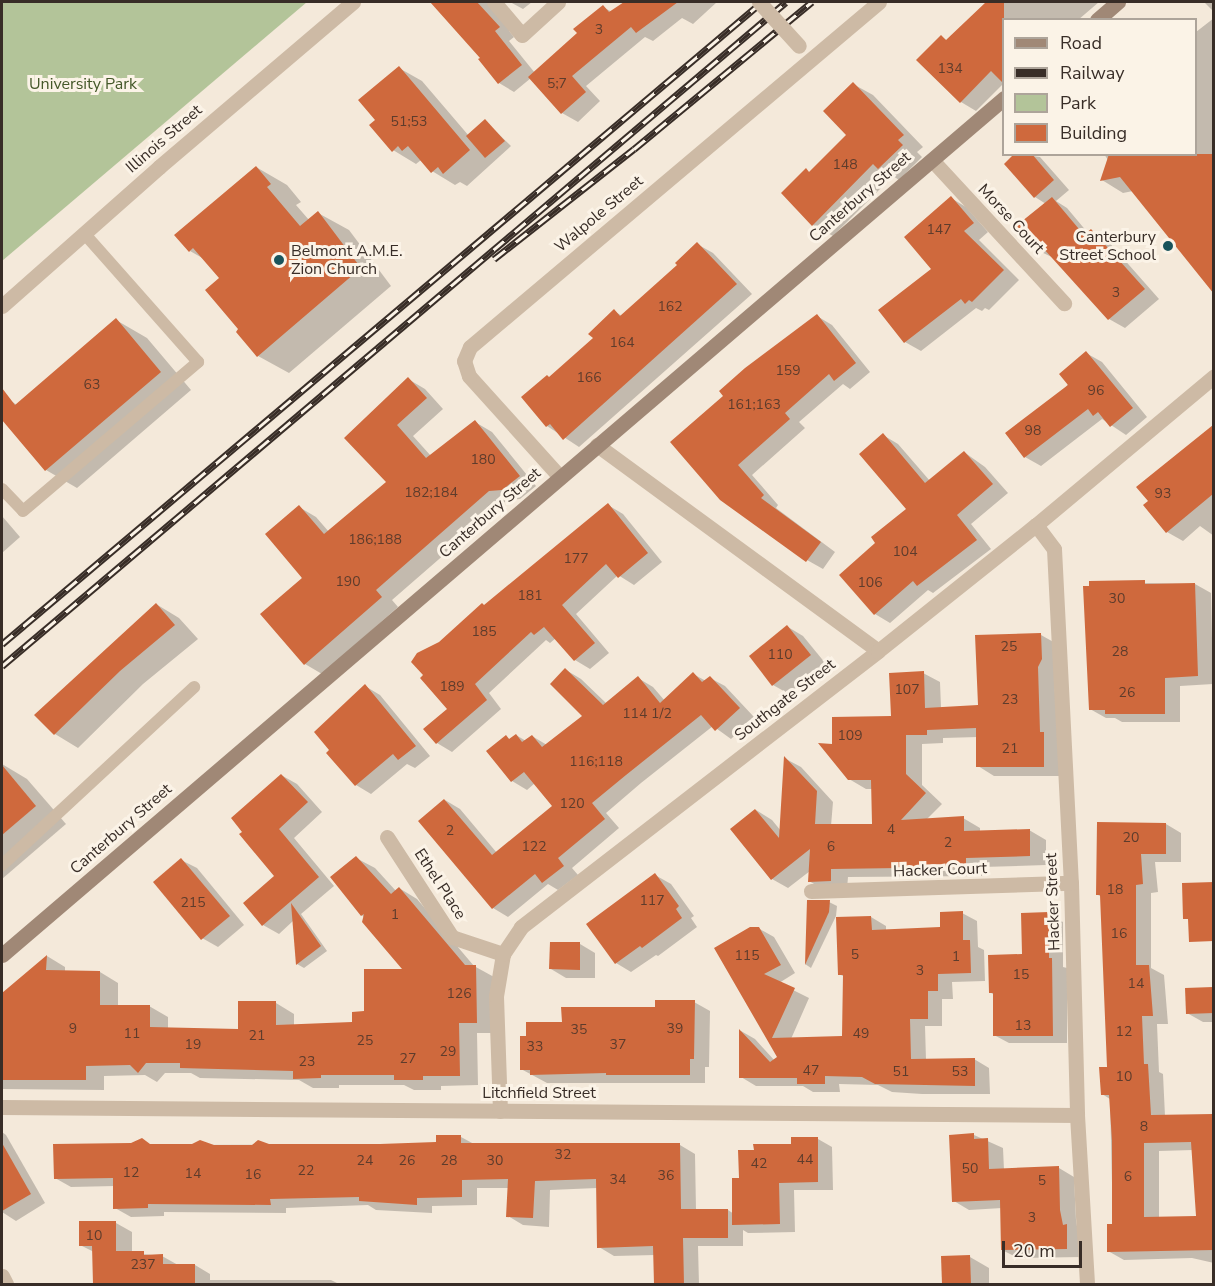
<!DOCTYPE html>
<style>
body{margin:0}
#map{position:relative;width:1215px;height:1286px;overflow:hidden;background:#f4e9da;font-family:"Nunito Sans",sans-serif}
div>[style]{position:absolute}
.green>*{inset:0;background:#b3c499}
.shadow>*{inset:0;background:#0003}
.building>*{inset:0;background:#cf693d}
.lane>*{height:12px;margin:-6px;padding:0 6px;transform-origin:6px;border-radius:6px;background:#cdbaa5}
.street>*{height:15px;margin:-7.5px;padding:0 7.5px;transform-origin:7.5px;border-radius:7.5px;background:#cdbaa5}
.secondary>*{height:15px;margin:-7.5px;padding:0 7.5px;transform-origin:7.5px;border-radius:7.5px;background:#a08876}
.rail>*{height:7px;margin-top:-3.5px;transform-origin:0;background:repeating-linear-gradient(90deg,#fbf3e7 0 14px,#382d27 0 28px);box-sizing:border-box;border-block:2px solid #382d27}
.street-bridge>*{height:15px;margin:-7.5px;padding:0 7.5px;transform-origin:7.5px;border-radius:7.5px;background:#cdbaa5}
.dots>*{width:16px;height:16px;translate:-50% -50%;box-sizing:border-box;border:3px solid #fbf3e7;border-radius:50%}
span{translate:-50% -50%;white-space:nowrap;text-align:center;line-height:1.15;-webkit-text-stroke:6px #fbf3e7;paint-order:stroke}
.number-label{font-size:14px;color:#5e3c2c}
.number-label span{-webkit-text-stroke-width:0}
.park-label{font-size:16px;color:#445829}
.street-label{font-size:16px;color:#382d27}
.poi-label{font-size:16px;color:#382d27}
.right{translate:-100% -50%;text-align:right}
.left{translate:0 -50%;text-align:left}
.frame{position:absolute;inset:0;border:3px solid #382d27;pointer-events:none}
.legend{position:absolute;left:1002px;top:18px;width:195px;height:138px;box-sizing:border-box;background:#fbf3e7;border:2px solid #ada49a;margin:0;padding:8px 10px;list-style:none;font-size:18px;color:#382d27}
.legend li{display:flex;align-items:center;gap:12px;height:30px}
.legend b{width:30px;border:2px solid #ada49a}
.scale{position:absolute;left:1002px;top:1241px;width:80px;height:27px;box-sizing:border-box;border:3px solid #382d27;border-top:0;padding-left:8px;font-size:18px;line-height:21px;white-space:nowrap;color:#382d27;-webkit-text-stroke:4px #fbf3e7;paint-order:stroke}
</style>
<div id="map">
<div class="green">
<i style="clip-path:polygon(2px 2px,307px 2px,2px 261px)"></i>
</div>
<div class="shadow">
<i style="clip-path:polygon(444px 2px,532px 2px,523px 9px,510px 2px,504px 2px,511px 30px,509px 31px,514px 37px,509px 41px,535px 73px,579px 33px,603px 7px,612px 12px,626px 2px,717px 2px,693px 24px,682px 18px,653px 41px,645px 37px,586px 86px,600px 101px,578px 122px,562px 113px,531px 78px,514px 92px,499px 83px,482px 58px,437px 8px)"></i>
<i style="clip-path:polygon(988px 2px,1099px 2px,1078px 20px,1004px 20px,1004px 83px,976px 111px,961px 102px,941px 37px,948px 41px)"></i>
<i style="clip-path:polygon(1204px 2px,1214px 2px,1214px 12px)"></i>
<i style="clip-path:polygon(1214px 18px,1214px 292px,1133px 191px,1123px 193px,1102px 180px,1108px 160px,1104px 154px,1196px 154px,1196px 32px)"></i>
<i style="clip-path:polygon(399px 68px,422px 81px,469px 136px,485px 121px,511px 146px,467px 186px,460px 182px,455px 185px,432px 171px,421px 160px,416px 164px,393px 150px,377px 120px)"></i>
<i style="clip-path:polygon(853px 84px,873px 95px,923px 147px,917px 152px,922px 157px,899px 180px,893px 176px,833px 236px,813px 225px,783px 193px,806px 170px,810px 173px,848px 135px)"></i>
<i style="clip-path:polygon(1017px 154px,1040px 157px,1069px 190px,1056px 201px,1067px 208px,1088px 233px,1091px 231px,1107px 240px,1159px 299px,1125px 328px,1109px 319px,1056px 259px,1039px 251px,1018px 226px,1046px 204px,1035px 197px)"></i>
<i style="clip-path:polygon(256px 167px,287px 185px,301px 202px,296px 205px,309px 220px,318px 213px,349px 230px,391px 286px,289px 373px,258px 356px,240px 329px,221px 278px,204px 259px,190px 251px)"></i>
<i style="clip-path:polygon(951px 198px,966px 207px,988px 232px,979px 240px,1019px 280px,989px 310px,985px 308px,982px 311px,976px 308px,921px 351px,905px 342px,933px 269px)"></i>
<i style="clip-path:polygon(697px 244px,713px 253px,752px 294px,579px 447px,547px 426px,595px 338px,614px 311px,622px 316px,679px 266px)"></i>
<i style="clip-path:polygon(817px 316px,832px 325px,870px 372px,850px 389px,843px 384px,799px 422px,805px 428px,752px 475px,778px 505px,776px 508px,835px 552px,823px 569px,807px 560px,672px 442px)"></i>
<i style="clip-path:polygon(116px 320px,147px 338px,191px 390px,77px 488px,46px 470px,2px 418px,2px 409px,11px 401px,17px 405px)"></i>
<i style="clip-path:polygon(1086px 353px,1102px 362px,1147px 417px,1126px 435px,1102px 419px,1041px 466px,1025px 457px)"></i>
<i style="clip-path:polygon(408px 379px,425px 389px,443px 409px,413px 436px,431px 456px,475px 422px,492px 432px,536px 486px,520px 499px,507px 500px,392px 600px,398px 607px,322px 674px,305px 664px,299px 507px,316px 517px,329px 532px,388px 482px,346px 438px)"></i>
<i style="clip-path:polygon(1214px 427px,1214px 536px,1200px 526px,1183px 541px,1167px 532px,1145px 506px,1150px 501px,1138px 487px)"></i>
<i style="clip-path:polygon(883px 435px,898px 444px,930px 481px,964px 452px,985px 467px,1008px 493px,971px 524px,991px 549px,933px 593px,928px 590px,890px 623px,875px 614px,877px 543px,908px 509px)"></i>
<i style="clip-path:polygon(608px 505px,623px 514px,662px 562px,634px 585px,618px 575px,576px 614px,609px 653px,590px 669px,575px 660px,556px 638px,550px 643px,546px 640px,489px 693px,501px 709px,452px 752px,437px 743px,425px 729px,449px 709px,440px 643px)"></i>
<i style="clip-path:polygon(2px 516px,20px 537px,2px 553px)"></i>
<i style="clip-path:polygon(1091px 582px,1195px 584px,1211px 593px,1213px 684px,1180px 686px,1180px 722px,1122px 722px,1115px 718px,1106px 718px,1090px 709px)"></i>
<i style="clip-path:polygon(156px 604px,179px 618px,198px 639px,143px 684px,78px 748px,55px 734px,36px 715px)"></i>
<i style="clip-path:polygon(788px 627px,803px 636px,826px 664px,789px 694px,773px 685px)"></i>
<i style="clip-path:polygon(1041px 635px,1057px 644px,1054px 677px,1060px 776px,994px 776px,978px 766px,978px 737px,943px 738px,943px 743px,922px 744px,922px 785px,942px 804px,926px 820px,963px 818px,980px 828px,980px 832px,1029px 830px,1046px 840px,1046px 865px,982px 867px,982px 876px,848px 877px,847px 889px,826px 891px,809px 881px,810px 871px,788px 888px,772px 879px,756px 810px,772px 820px,781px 831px,786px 759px,801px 767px,833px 802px,831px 826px,874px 825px,873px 789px,866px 789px,849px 779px,834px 746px,893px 717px,923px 673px,940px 682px,941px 708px,979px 706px)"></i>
<i style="clip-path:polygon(566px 670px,581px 679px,607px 704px,638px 678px,653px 687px,665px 701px,693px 674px,706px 681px,710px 678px,725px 686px,754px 717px,731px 739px,713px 726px,641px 783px,606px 813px,619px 828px,572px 868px,578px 875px,558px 890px,548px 884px,508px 917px,493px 908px,445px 800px,460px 809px,497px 853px,554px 806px,535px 783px,527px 790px,512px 781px,506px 737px,511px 740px,516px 735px,526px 741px,532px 736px,547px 745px,584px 716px)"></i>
<i style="clip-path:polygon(365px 686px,380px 695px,430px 756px,415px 768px,407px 764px,371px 794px,356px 785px)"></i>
<i style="clip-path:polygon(2px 764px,27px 779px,66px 824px,2px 879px)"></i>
<i style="clip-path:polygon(281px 775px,297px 784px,322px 812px,294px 838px,334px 886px,301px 914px,327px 951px,304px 968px,297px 964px,293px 921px,279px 934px,263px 925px,276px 876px)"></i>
<i style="clip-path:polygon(evenodd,1166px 824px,1181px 833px,1181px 862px,1155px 862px,1158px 892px,1151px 893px,1151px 968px,1164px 975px,1168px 1024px,1157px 1024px,1159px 1072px,1163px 1074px,1165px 1116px,1214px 1115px,1214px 1263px,1192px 1258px,1124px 1260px,1108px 1251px,1113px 1226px,1110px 1099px,1102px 1094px,1108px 1068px,1102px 897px,1098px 895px,1166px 824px,1193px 1150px,1197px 1217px,1159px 1218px,1159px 1151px,1193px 1150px)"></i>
<i style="clip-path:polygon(356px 858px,375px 868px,396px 891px,399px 888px,417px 899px,474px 966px,494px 977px,495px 1033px,477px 1033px,478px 1085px,441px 1086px,441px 1090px,414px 1090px,404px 1085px,339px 1085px,339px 1088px,313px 1088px,299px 1080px,200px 1078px,191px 1073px,165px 1073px,157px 1082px,145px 1075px,104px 1076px,104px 1090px,2px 1089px,2px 995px,47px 956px,65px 967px,65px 972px,100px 972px,118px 983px,118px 1006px,149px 1006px,168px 1017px,168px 1029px,240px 1030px,240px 1003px,276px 1003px,294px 1014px,294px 1026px,353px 1023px,405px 971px,362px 915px)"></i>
<i style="clip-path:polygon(181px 860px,197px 868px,244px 925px,218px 947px,202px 938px,155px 882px)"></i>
<i style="clip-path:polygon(655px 875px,671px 884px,694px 916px,691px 918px,697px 927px,658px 956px,656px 955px,631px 972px,616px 963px)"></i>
<i style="clip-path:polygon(829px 902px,837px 906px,836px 916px,811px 968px,805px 964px)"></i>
<i style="clip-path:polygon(962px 913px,977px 921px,978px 947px,984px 950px,985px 981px,952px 982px,953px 999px,942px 999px,942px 1026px,925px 1026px,926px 1060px,974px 1059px,989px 1068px,990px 1094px,922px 1094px,892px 1092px,878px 1085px,839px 1084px,840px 1092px,813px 1092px,803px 1086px,756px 1086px,741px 1077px,741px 1031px,755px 1039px,775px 1061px,779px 1057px,716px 948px,758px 928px,774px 937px,795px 973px,779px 983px,809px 998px,791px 1039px,843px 1037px,845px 977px,839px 974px,871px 917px,886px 926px,886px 931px,942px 928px)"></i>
<i style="clip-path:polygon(1048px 914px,1063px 922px,1063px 967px,1067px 968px,1067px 1043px,1009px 1043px,994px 1035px,994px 995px,990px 992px,1023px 956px)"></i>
<i style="clip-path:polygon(580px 944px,595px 953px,595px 978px,566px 978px,551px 969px)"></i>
<i style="clip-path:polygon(1212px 988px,1214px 1022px,1203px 1022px,1187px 1013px)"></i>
<i style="clip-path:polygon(694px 1002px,710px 1011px,709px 1067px,705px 1067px,705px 1083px,547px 1083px,521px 1069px,657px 1008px)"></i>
<i style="clip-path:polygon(2px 1132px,6px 1135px,45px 1203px,16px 1221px,2px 1212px)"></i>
<i style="clip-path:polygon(974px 1135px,1003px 1148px,1004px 1170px,1059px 1168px,1074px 1177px,1076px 1220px,1082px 1257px,1018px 1258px,1002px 1250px,1002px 1208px,969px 1210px,954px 1201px)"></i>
<i style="clip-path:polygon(461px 1137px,474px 1144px,680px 1145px,695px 1154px,696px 1210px,728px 1210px,734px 1214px,740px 1179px,793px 1146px,818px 1139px,832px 1147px,833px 1190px,794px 1190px,795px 1232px,748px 1233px,743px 1230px,743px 1246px,698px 1246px,699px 1284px,655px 1284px,655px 1255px,614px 1256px,599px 1247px,597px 1188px,550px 1190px,549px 1227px,523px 1225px,508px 1216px,509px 1188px,477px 1188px,477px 1205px,432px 1206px,432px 1213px,376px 1210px,368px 1205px,286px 1208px,286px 1213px,164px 1212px,164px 1216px,131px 1217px,115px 1208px,115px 1186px,71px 1187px,55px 1178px,151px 1145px,437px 1144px)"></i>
<i style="clip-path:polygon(116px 1223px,132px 1232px,132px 1253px,162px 1256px,178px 1265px,195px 1265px,210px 1274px,210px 1280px,331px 1280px,339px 1284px,94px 1284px,94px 1252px,80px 1245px)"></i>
<i style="clip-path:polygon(970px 1257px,989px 1268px,989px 1284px,897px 1284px,943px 1283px)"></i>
</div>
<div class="building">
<i style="clip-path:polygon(430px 2px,477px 2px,500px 27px,495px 31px,522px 65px,498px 84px,478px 59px,480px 58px)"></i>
<i style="clip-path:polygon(624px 2px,678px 2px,636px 33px,631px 27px,572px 76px,586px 92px,561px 114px,528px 77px,577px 33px,573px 29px,603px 5px,609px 12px)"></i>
<i style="clip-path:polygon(986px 2px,1004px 2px,1004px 84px,991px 71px,960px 103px,916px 60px,941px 35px,946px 40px)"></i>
<i style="clip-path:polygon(399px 66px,470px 150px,443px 174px,438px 167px,431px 173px,408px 146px,402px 151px,398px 146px,392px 152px,369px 125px,375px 120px,358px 100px)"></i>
<i style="clip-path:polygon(853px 82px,904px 135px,898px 140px,903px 145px,878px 169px,873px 164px,812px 226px,781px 193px,806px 168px,809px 172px,846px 135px,823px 111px)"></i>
<i style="clip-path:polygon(485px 119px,505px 141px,485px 158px,466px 136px)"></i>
<i style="clip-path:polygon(1014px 154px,1032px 154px,1054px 180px,1034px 198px,1004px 164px)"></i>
<i style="clip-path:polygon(1109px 154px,1214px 154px,1214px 294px,1120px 177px,1100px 181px)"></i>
<i style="clip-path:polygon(256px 166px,271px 184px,267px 187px,300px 226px,318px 211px,361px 268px,257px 357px,236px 332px,238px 329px,205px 290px,219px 278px,193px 248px,189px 252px,174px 235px)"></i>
<i style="clip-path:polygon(951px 196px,974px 223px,964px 231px,1004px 270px,972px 302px,969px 300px,965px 304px,961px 299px,904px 343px,878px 310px,931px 269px,904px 237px)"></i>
<i style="clip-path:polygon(1052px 197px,1084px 235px,1091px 229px,1145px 289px,1108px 320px,1043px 248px,1038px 252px,1016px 226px)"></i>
<i style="clip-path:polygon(697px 242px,737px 284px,563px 440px,550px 424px,546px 427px,521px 397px,547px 375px,549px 377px,593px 338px,588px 334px,614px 309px,620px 316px,677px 265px,675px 263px)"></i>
<i style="clip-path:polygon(817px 314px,856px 363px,834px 381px,829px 374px,785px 413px,790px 419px,738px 465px,764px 495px,761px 498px,821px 542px,806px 562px,720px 500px,670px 442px,723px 396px,719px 391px,745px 368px)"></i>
<i style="clip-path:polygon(116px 318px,161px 372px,45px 471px,2px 420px,2px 388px,15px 405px)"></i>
<i style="clip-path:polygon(1086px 351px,1133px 408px,1110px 427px,1098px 412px,1093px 416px,1088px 409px,1024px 458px,1005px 433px,1068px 385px,1059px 374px)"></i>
<i style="clip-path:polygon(408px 377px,427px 398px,397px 425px,426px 458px,475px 420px,520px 476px,502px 490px,489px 491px,376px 590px,382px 597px,304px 665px,260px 614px,302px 578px,265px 534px,299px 505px,324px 534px,386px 482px,344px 438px)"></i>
<i style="clip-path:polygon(1213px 425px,1213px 494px,1166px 533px,1143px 505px,1148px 501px,1136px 487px)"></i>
<i style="clip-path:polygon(883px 433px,925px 483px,964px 451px,993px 484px,957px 515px,977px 540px,917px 586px,913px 581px,874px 615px,839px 575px,875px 543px,871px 537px,906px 509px,859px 454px)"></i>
<i style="clip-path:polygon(608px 503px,648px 553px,618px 578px,606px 564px,562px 605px,595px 643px,574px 661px,544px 627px,534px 635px,531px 632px,475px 684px,487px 700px,436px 744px,423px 729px,447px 709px,420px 678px,423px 675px,411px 662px,417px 653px,439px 642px,482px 603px,484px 605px)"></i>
<i style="clip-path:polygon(1145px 580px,1145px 584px,1195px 583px,1198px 676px,1165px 678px,1165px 714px,1105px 714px,1105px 710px,1089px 710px,1083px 586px,1089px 586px,1089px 581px)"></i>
<i style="clip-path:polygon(156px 603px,175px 625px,120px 671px,54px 735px,34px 715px)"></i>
<i style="clip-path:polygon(787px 625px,811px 655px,772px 686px,749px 656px)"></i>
<i style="clip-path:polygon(1041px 633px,1042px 659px,1038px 667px,1040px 732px,1044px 732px,1044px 767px,976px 767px,976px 728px,927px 730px,927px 735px,906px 735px,906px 774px,926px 793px,901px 820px,964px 816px,964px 831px,1030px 829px,1030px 856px,966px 858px,966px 867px,831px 869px,831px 881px,808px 882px,810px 849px,771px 880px,730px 829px,755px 809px,779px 838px,784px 756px,817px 791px,815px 824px,872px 824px,871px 780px,848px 780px,818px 743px,832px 744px,832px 717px,891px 716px,889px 673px,924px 671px,925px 708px,978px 705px,975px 635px)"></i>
<i style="clip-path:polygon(565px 668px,603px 705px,638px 676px,660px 703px,693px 672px,702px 682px,710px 676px,740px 708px,715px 731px,701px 715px,626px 775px,592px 803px,605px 819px,558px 858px,564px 866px,542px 883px,535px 874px,492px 909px,418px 821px,444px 799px,492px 855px,552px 806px,524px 772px,511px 782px,486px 751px,506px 735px,509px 739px,516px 734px,522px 742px,532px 735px,542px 747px,582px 716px,550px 684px)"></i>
<i style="clip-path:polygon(365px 684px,416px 746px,398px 760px,393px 754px,355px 786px,326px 753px,329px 750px,314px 732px)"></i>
<i style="clip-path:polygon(2px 765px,36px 806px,2px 835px)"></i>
<i style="clip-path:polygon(281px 774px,308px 802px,279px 829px,319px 877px,262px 926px,243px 903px,274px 876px,239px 834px,242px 832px,231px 818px)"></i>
<i style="clip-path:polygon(evenodd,1097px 822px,1166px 823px,1166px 854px,1141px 854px,1143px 884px,1136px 885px,1136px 965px,1149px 965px,1153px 1016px,1142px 1016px,1144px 1064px,1148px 1064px,1151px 1115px,1213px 1114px,1214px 1250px,1107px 1252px,1107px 1224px,1112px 1224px,1112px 1141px,1109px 1095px,1101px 1095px,1099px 1067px,1107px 1067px,1100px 895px,1096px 895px,1097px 822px,1191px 1142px,1196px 1216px,1144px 1217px,1144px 1143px,1191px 1142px)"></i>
<i style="clip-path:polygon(356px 856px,391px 894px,399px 887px,465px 965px,476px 965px,477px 1023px,459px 1023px,460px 1076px,423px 1076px,423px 1080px,394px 1080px,394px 1075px,321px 1075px,321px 1078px,293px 1079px,293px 1071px,180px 1068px,180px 1063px,146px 1063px,138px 1073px,130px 1065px,86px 1066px,86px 1080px,2px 1080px,2px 993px,47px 955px,46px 970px,100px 971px,100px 1005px,150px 1005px,150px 1027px,238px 1029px,238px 1001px,276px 1001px,276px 1025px,352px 1022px,352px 1012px,364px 1011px,364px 969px,402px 969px,362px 922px,364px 914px,361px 916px,330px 877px)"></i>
<i style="clip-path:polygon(181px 858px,230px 916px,201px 940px,153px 882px)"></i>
<i style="clip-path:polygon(655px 873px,679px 906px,676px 909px,682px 918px,642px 948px,640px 946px,615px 964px,586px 924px)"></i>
<i style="clip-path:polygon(1214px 882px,1214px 941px,1189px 942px,1188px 919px,1183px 919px,1182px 883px)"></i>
<i style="clip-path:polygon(807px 900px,830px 900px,829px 912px,805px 965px)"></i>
<i style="clip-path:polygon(291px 903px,321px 946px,296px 965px)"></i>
<i style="clip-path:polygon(963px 911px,963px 940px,970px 940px,971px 973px,938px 974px,938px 991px,928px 991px,928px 1019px,910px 1019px,911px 1059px,975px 1058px,975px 1086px,875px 1084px,862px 1077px,825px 1076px,825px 1084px,797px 1084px,797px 1078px,739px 1078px,739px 1029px,770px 1062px,777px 1057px,714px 948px,750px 927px,759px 927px,781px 965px,764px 974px,795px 988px,772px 1038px,842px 1036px,843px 975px,838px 975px,836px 917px,871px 916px,872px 930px,940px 927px,940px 912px)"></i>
<i style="clip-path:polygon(1049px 912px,1049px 958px,1052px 958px,1053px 1036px,993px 1036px,993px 993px,989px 993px,988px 955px,1022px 954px,1021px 913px)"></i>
<i style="clip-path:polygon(550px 942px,580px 942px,580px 970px,549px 969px)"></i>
<i style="clip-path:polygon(1213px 987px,1214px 1013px,1186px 1014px,1185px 988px)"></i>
<i style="clip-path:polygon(655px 1000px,695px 1000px,694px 1059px,690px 1059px,690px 1075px,606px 1075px,606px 1073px,530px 1075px,530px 1070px,520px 1070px,520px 1036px,526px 1036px,526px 1022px,562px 1022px,561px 1007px,655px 1007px)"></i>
<i style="clip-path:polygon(974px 1133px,974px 1139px,988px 1138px,989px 1169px,1059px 1166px,1060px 1210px,1063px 1225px,1067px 1224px,1067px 1249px,1001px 1250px,1000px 1200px,952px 1202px,949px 1135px)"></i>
<i style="clip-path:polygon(436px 1135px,461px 1135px,461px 1143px,680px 1143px,681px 1209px,728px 1209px,728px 1238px,683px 1238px,684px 1284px,654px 1284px,653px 1246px,597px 1248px,596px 1179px,535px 1181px,533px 1218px,506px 1217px,508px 1179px,462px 1180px,462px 1197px,417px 1198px,417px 1205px,359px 1201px,359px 1197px,270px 1199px,271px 1205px,148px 1204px,148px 1208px,113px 1209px,113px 1178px,54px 1179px,53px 1144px,131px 1143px,142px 1138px,150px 1144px,192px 1144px,200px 1140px,214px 1145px,252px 1145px,258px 1140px,269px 1144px,380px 1144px,436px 1142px)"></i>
<i style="clip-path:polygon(791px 1137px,818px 1137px,818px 1182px,779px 1183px,780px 1224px,732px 1225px,732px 1178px,739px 1178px,738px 1150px,754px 1150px,753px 1144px,791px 1144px)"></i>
<i style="clip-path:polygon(2px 1143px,31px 1194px,2px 1211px)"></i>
<i style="clip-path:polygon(79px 1221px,116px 1221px,116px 1251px,144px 1251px,144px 1255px,163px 1254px,163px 1264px,195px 1264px,195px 1284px,93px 1284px,92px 1246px,79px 1246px)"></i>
<i style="clip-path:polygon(970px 1255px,971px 1284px,942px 1284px,941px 1256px)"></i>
</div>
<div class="lane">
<i style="left:2px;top:489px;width:30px;rotate:46deg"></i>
<i style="left:23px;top:511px;width:230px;rotate:-40.4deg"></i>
<i style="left:198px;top:362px;width:172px;rotate:-131.5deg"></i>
<i style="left:2px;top:865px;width:262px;rotate:-42.8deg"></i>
</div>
<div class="street">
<i style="left:494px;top:2px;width:43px;rotate:49.7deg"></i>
<i style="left:522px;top:35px;width:49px;rotate:-42.5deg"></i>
<i style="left:932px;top:160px;width:195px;rotate:47.3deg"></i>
<i style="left:2px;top:306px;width:210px;rotate:-41.5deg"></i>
<i style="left:159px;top:167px;width:255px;rotate:-40.4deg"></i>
<i style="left:597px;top:445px;width:348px;rotate:36.2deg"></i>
<i style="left:560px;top:477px;width:136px;rotate:-132deg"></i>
<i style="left:469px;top:376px;width:16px;rotate:-108deg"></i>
<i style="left:464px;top:361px;width:15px;rotate:-67deg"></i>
<i style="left:470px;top:347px;width:535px;rotate:-40.15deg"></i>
<i style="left:1036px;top:525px;width:30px;rotate:53deg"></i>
<i style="left:1054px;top:549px;width:334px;rotate:87.1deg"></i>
<i style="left:1071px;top:883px;width:232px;rotate:88.5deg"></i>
<i style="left:1077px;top:1115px;width:169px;rotate:86.6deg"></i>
<i style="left:387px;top:837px;width:119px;rotate:57deg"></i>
<i style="left:452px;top:937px;width:54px;rotate:18.4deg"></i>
<i style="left:811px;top:891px;width:260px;rotate:-1.8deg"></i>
<i style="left:2px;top:1107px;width:1075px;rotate:0.43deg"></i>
<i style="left:500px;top:1111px;width:115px;rotate:-92deg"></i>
<i style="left:496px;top:996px;width:43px;rotate:-80.5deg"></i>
<i style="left:503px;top:954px;width:32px;rotate:-56deg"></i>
<i style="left:521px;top:927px;width:451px;rotate:-37.7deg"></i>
<i style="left:878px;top:651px;width:202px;rotate:-38.6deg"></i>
<i style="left:1036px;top:525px;width:232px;rotate:-39.9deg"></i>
<i style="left:2px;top:1276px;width:9px;rotate:63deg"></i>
</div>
<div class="secondary">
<i style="left:1097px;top:20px;width:28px;rotate:-41deg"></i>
<i style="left:2px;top:955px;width:1319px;rotate:-40.54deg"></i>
</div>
<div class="rail">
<i style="left:494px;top:259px;width:178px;rotate:-38.2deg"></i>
<i style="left:634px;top:149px;width:231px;rotate:-39.6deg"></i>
<i style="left:2px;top:644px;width:995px;rotate:-40.19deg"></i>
<i style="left:2px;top:666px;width:1027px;rotate:-40.26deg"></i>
</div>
<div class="street-bridge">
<i style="left:759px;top:2px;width:59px;rotate:47.7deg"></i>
</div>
<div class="dots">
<i style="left:1168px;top:246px;background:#19545c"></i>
<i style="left:279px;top:260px;background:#19545c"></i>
</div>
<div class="number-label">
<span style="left:599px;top:30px">3</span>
<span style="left:950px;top:69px">134</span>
<span style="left:557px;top:84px">5;7</span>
<span style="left:409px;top:122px">51;53</span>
<span style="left:845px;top:165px">148</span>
<span style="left:939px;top:230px">147</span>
<span style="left:1116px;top:293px">3</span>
<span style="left:670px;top:307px">162</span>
<span style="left:622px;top:343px">164</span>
<span style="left:788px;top:371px">159</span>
<span style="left:589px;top:378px">166</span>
<span style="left:92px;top:385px">63</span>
<span style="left:1096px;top:391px">96</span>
<span style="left:754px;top:405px">161;163</span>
<span style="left:1033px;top:431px">98</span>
<span style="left:483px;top:460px">180</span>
<span style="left:431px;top:493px">182;184</span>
<span style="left:1163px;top:494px">93</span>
<span style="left:375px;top:540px">186;188</span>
<span style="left:905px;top:552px">104</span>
<span style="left:576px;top:559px">177</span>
<span style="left:348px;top:582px">190</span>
<span style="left:870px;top:583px">106</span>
<span style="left:530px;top:596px">181</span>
<span style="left:1117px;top:599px">30</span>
<span style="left:484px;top:632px">185</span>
<span style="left:1009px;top:647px">25</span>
<span style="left:1120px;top:652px">28</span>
<span style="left:780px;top:655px">110</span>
<span style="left:452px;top:687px">189</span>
<span style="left:907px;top:690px">107</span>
<span style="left:1127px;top:693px">26</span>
<span style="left:1010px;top:700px">23</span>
<span style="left:647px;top:714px">114 1/2</span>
<span style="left:850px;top:736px">109</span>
<span style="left:1010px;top:749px">21</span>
<span style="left:596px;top:762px">116;118</span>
<span style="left:572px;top:804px">120</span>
<span style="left:891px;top:830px">4</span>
<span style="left:450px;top:831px">2</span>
<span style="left:1131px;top:838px">20</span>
<span style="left:948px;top:843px">2</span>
<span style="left:534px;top:847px">122</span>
<span style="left:831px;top:847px">6</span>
<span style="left:1115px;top:890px">18</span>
<span style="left:652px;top:901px">117</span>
<span style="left:193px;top:903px">215</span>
<span style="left:395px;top:915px">1</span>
<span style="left:1119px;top:934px">16</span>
<span style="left:855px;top:955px">5</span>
<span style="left:747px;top:956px">115</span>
<span style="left:956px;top:957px">1</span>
<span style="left:920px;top:971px">3</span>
<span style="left:1021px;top:975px">15</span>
<span style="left:1136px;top:984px">14</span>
<span style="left:459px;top:994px">126</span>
<span style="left:1023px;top:1026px">13</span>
<span style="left:73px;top:1029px">9</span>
<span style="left:675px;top:1029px">39</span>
<span style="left:579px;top:1030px">35</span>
<span style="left:1124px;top:1032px">12</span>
<span style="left:132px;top:1034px">11</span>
<span style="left:861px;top:1034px">49</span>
<span style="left:257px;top:1036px">21</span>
<span style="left:365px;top:1041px">25</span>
<span style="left:193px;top:1045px">19</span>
<span style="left:618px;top:1045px">37</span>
<span style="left:535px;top:1047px">33</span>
<span style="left:448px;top:1052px">29</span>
<span style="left:408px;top:1059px">27</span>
<span style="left:307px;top:1062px">23</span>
<span style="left:811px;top:1071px">47</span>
<span style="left:901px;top:1072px">51</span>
<span style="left:960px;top:1072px">53</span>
<span style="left:1124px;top:1077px">10</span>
<span style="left:1144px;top:1127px">8</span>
<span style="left:563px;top:1155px">32</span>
<span style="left:805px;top:1160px">44</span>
<span style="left:365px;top:1161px">24</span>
<span style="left:407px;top:1161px">26</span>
<span style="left:449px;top:1161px">28</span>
<span style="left:495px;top:1161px">30</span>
<span style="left:759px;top:1164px">42</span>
<span style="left:970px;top:1169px">50</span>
<span style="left:306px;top:1171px">22</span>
<span style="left:131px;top:1173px">12</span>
<span style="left:193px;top:1174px">14</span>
<span style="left:253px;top:1175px">16</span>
<span style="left:666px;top:1176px">36</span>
<span style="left:1128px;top:1177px">6</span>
<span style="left:618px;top:1180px">34</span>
<span style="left:1042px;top:1181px">5</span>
<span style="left:1032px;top:1218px">3</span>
<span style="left:94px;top:1236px">10</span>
<span style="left:143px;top:1265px">237</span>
</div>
<div class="park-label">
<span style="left:83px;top:84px">University Park</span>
</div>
<div class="street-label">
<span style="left:164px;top:139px;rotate:-41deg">Illinois Street</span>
<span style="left:860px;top:197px;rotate:-41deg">Canterbury Street</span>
<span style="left:599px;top:214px;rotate:-40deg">Walpole Street</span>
<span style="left:1011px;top:219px;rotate:47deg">Morse Court</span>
<span style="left:490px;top:513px;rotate:-41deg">Canterbury Street</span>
<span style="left:785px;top:700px;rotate:-38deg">Southgate Street</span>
<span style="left:121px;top:829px;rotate:-41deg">Canterbury Street</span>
<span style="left:940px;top:870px;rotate:-2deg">Hacker Court</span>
<span style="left:440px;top:884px;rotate:57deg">Ethel Place</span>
<span style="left:1053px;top:902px;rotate:-92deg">Hacker Street</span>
<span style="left:539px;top:1093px">Litchfield Street</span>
</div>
<div class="poi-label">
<span class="right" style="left:1156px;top:246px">Canterbury<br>Street School</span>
<span class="left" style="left:291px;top:260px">Belmont A.M.E.<br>Zion Church</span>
</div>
<div class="frame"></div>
<ul class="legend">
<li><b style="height:8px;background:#a08876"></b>Road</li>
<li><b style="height:8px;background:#382d27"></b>Railway</li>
<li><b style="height:16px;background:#b3c499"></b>Park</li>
<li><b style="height:16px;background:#cf693d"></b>Building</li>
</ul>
<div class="scale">20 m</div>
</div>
